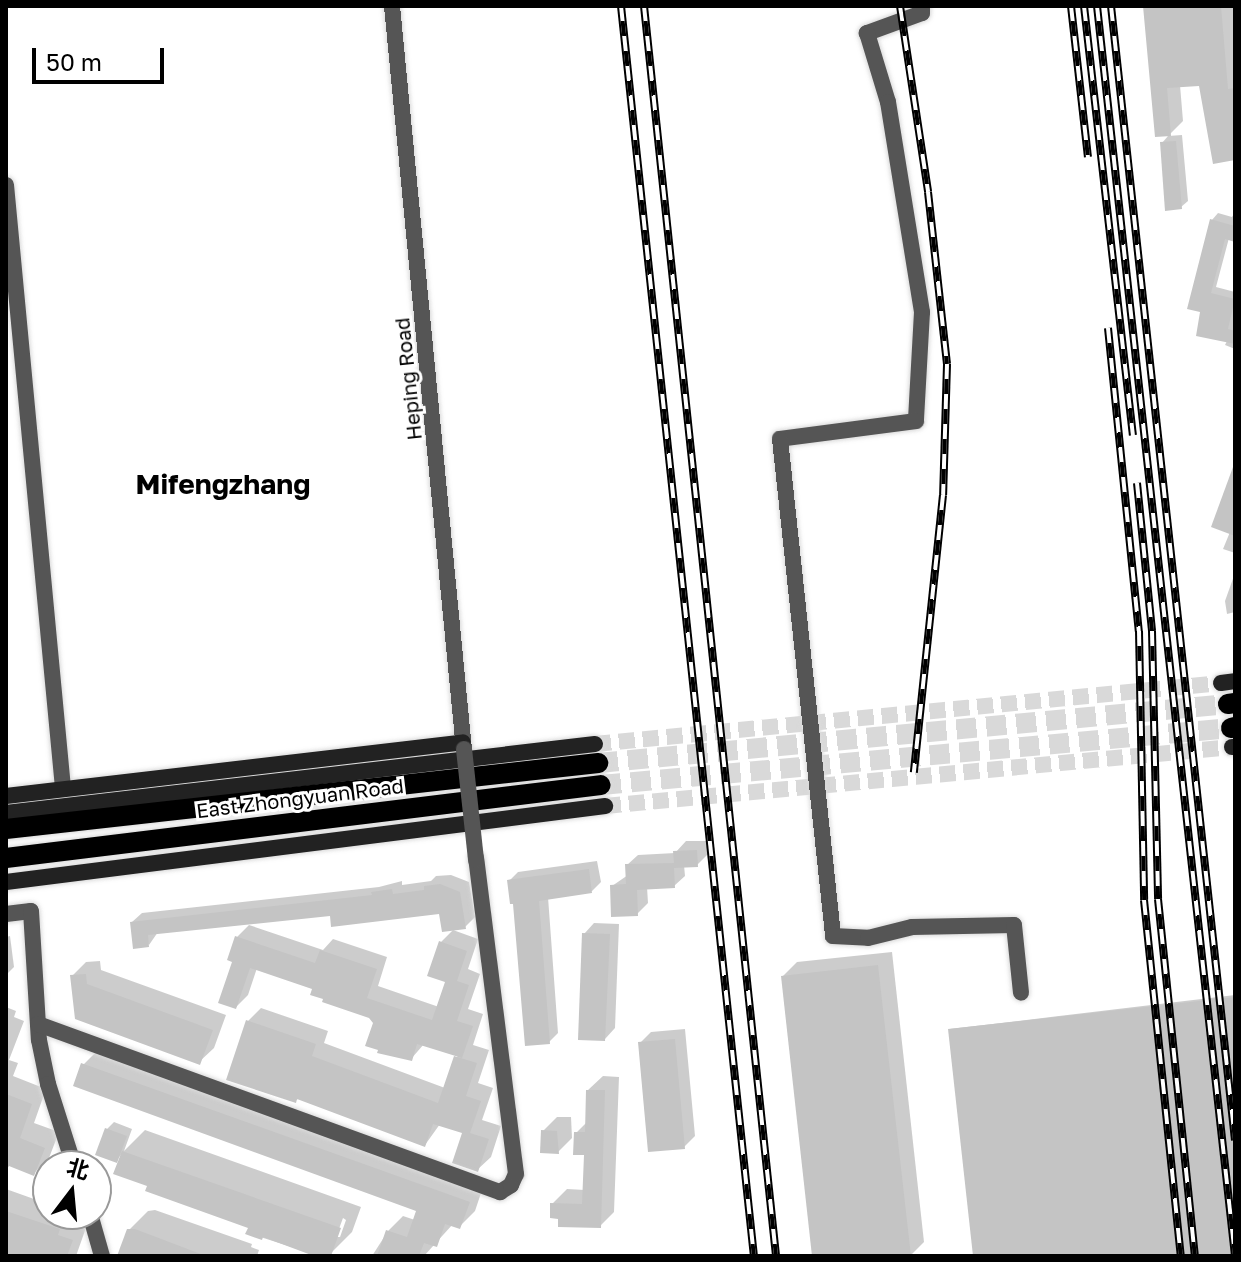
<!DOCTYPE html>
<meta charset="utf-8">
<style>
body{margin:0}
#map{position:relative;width:1241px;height:1262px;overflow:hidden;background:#fff;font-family:"Golos Text","Noto Sans SC",sans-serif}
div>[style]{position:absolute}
.shadow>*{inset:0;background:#0003}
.building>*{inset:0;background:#c4c4c4}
.secondary-tunnel>*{height:16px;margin-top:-8px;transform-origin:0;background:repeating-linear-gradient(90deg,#d9d9d9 0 16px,transparent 0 24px)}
.primary-tunnel>*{height:20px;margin-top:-10px;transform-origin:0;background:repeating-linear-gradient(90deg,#d9d9d9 0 20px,transparent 0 30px)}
.roads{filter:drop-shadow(0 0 2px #dbdbdb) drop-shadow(0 0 2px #dbdbdb)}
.street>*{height:16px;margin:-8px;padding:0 8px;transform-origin:8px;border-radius:8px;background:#555}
.secondary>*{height:16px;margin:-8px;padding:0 8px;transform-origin:8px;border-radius:8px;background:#222}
.primary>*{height:20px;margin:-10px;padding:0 10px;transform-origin:10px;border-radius:10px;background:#000}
.rail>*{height:8px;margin-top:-4px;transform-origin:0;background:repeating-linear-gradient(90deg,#fff 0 15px,#000 0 30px);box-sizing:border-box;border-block:2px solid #000}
.street-bridge>*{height:16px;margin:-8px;padding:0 8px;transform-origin:8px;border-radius:8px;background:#555}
span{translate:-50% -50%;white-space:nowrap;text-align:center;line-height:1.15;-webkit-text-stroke:6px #fff;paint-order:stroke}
.street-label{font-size:20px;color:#000}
.district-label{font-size:28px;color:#000;font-weight:700}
.frame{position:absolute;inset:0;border:8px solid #000;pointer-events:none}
.north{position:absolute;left:32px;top:1150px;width:80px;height:80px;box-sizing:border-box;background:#fff;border:2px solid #999;border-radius:50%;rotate:16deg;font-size:22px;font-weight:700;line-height:32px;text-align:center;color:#000}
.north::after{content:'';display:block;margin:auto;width:28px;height:36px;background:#000;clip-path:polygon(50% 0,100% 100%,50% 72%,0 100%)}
.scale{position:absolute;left:32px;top:48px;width:132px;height:36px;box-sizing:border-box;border:4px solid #000;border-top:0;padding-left:10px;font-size:24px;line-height:28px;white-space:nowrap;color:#000;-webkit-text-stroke:6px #fff;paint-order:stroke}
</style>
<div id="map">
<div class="shadow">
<i style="clip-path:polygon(1145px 6px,1234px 6px,1235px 158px,1201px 84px,1180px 85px,1183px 121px,1170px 134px)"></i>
<i style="clip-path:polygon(1182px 135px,1188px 201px,1181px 207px,1162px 143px,1168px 136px)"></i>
<i style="clip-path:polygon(1235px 212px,1235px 240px,1229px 238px,1216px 287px,1235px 292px,1235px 349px,1225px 345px,1227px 341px,1198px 335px,1212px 220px,1218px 213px,1232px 217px)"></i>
<i style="clip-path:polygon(1235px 481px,1235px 553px,1223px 549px,1230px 532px)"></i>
<i style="clip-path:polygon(1235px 573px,1235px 612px,1227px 614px,1225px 601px)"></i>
<i style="clip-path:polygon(686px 841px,707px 841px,708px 854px,697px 865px,684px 865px,685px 876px,674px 886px,647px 887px,648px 903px,637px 914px,612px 886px,628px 875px,627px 865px,638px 855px,675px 853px)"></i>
<i style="clip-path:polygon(597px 861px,601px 882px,592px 891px,548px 897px,558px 1033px,549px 1042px,509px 881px,518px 872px)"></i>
<i style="clip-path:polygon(451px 875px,469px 882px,475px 917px,465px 927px,441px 911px,332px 914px,158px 932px,149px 945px,132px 922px,142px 913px,379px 887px,402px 881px,402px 885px,431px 881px,436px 876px)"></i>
<i style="clip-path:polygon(594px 923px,619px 924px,615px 1028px,605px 1039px,584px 934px)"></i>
<i style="clip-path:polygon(249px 925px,323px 950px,333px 939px,387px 957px,378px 986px,439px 1007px,448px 981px,441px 942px,453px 930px,478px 939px,468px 969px,480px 974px,468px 1009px,483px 1014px,473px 1045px,489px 1050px,478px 1083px,493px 1088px,482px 1120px,501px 1126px,491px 1157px,477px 1170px,464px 1132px,440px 1124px,425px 1145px,299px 1098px,295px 1101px,248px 1021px,261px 1008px,328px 1031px,324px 1043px,445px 1088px,458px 1055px,424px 1044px,411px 1059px,370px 1016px,315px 988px,257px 968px,248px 995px,236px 1007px,237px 937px)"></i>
<i style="clip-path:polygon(10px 936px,14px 967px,6px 975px,6px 937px)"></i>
<i style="clip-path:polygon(892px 952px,924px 1242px,910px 1256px,814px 1256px,783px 976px,797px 962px)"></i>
<i style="clip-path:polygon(100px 961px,101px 970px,226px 1015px,214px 1048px,199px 1062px,72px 976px,86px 962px)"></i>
<i style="clip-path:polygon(1235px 995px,1235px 1256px,975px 1256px,950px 1029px)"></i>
<i style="clip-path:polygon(6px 1007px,16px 1011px,14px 1017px,24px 1021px,9px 1060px,18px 1063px,13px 1076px,46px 1089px,34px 1123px,59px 1132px,49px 1158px,34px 1173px,6px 1163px)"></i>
<i style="clip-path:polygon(685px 1029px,695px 1136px,684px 1147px,640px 1043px,651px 1032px)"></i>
<i style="clip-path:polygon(98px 1050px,483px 1187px,475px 1211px,460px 1226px,453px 1224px,424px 1256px,372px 1256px,388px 1231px,403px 1216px,415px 1220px,419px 1210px,83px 1065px)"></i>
<i style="clip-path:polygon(603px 1076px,619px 1077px,614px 1212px,600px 1226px,552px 1204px,567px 1189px,585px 1190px,586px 1153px,576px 1133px,587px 1122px,588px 1090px)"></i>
<i style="clip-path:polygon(557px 1117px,571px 1117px,572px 1138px,558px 1152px,543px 1131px)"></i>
<i style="clip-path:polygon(evenodd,114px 1122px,132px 1129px,124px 1151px,145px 1130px,361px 1207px,352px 1232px,331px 1253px,320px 1256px,248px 1233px,250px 1227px,149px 1185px,122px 1154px,116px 1160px,107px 1129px,114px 1122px,343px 1218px,346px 1220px,340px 1237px,336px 1237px,343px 1218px)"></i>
<i style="clip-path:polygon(6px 1189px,48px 1204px,48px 1214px,74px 1214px,72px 1220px,87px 1225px,76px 1256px,6px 1253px)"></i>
<i style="clip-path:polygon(155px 1210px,252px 1244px,251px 1247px,259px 1250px,257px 1256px,124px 1256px,129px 1230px,148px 1211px)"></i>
</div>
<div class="building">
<i style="clip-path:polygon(1143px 6px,1221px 6px,1228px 89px,1235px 88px,1235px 160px,1213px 164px,1199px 86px,1167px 88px,1171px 136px,1155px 137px)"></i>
<i style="clip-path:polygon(1176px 141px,1182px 209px,1165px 211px,1160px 142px)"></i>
<i style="clip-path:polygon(1210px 219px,1235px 226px,1235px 242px,1225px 239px,1211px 293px,1235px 299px,1228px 329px,1235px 331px,1235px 344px,1196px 336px,1200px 312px,1187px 309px)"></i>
<i style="clip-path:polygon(1233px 467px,1235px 467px,1235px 536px,1211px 527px)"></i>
<i style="clip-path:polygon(697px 850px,698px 867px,674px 868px,675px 888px,637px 890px,638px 916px,611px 917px,610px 885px,626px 884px,625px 864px,674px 863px,673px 851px)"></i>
<i style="clip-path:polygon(589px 869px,592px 893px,539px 901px,550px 1044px,525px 1046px,513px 904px,510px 904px,507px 880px)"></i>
<i style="clip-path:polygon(440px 884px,460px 892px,466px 929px,442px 932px,439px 914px,331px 927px,330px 916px,148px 935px,149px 947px,133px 949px,130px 922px,372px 895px,371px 892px,392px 889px,393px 894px,424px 890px,424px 886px)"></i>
<i style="clip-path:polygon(582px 933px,610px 934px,605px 1041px,578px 1040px)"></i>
<i style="clip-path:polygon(235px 936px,315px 963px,320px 950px,377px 969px,367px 998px,432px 1020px,445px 982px,427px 976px,439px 941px,467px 951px,457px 981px,469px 985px,457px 1021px,473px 1026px,462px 1058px,417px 1044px,412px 1061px,377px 1053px,378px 1050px,365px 1046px,373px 1023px,369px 1018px,322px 1002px,323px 999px,310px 995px,312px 989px,250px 968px,236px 1009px,218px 1003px,232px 962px,227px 960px)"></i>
<i style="clip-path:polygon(878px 965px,911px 1256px,812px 1256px,781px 976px)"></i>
<i style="clip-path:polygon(86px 974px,87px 984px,213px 1030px,200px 1065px,75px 1019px,70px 975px)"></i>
<i style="clip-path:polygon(1235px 997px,1235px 1256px,973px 1256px,948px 1029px)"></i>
<i style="clip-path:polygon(246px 1020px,316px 1044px,312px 1056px,438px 1103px,454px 1056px,477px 1063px,466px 1096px,481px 1101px,470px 1133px,489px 1139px,478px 1172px,452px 1163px,462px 1133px,433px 1124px,425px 1147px,297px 1099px,296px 1103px,226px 1080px)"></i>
<i style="clip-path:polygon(675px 1039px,685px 1149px,648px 1152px,638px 1042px)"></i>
<i style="clip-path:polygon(81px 1063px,470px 1202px,460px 1229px,445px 1224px,437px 1247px,424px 1243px,419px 1256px,377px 1256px,386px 1230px,407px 1237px,416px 1211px,73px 1086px)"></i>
<i style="clip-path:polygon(586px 1090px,605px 1090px,601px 1228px,558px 1227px,558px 1219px,550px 1218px,550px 1203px,582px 1204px,584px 1155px,573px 1155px,574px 1132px,585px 1132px)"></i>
<i style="clip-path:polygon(6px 1094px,32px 1104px,20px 1138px,45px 1148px,34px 1176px,9px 1166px,6px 1170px)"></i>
<i style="clip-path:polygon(105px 1128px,127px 1136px,117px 1163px,95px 1155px)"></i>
<i style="clip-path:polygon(541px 1130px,557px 1131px,559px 1154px,540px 1153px)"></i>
<i style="clip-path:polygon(122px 1151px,341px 1228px,331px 1256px,314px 1256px,263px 1237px,262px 1240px,245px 1234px,248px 1228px,145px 1191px,147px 1186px,113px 1174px)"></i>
<i style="clip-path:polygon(6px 1211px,60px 1229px,58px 1235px,73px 1240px,67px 1256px,6px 1256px)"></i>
<i style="clip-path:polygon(127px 1229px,135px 1229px,206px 1256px,117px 1256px)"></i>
</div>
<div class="secondary-tunnel">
<i style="left:595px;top:744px;width:629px;rotate:-5.57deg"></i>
<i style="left:605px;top:806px;width:630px;rotate:-5.38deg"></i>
</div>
<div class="primary-tunnel">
<i style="left:598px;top:763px;width:633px;rotate:-5.35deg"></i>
<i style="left:601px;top:785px;width:633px;rotate:-5.17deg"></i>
</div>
<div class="roads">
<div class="street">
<i style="left:392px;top:6px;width:746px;rotate:84.47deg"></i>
<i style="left:922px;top:6px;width:7px;rotate:90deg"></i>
<i style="left:922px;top:13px;width:59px;rotate:160deg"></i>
<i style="left:867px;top:33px;width:72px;rotate:73.1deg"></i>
<i style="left:888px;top:102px;width:213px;rotate:80.8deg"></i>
<i style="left:922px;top:312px;width:109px;rotate:93.2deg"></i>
<i style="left:916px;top:421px;width:137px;rotate:172.5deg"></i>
<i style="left:780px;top:439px;width:500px;rotate:83.9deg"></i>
<i style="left:833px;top:936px;width:35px;rotate:3deg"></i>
<i style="left:868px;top:938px;width:45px;rotate:-14deg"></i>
<i style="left:912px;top:927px;width:102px;rotate:-1.1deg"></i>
<i style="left:1014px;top:925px;width:68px;rotate:84.1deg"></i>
<i style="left:6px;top:185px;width:606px;rotate:84.6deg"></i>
<i style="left:6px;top:914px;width:25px;rotate:-7deg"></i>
<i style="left:31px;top:911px;width:129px;rotate:86.5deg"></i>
<i style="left:39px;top:1040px;width:45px;rotate:78.4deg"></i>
<i style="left:48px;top:1084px;width:86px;rotate:72.4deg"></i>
<i style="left:38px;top:1024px;width:492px;rotate:20deg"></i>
<i style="left:500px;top:1192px;width:13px;rotate:-32deg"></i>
<i style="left:511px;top:1185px;width:12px;rotate:-66deg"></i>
<i style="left:516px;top:1174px;width:318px;rotate:-97.2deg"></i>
<i style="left:90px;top:1214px;width:44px;rotate:74.1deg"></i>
</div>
<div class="secondary">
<i style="left:1221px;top:683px;width:14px;rotate:-8deg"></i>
<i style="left:1232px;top:747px;width:3px"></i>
<i style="left:6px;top:796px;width:460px;rotate:-6.7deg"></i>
<i style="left:6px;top:813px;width:593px;rotate:-6.68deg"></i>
<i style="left:6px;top:882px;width:604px;rotate:-7.23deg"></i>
</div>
<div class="primary">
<i style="left:1228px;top:704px;width:7px;rotate:-8deg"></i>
<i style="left:1231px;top:728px;width:4px;rotate:-14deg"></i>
<i style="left:6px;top:829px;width:596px;rotate:-6.36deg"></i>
<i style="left:6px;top:858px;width:599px;rotate:-6.99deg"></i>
</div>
</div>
<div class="rail">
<i style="left:621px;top:6px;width:1257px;rotate:83.93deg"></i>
<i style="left:644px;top:6px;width:1257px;rotate:83.97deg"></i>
<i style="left:900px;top:6px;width:188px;rotate:81.4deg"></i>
<i style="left:928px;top:192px;width:173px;rotate:83.7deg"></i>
<i style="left:947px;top:364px;width:131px;rotate:91.7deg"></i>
<i style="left:943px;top:495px;width:279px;rotate:96deg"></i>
<i style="left:1071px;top:6px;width:152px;rotate:83.6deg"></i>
<i style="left:1084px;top:6px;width:432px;rotate:83.5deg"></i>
<i style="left:1097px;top:6px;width:1258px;rotate:83.7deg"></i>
<i style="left:1111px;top:6px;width:1141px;rotate:83.76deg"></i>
<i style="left:1108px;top:328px;width:305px;rotate:84.2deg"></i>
<i style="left:1139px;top:631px;width:269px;rotate:88.9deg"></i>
<i style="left:1144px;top:900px;width:358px;rotate:84.1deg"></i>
<i style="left:1137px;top:483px;width:149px;rotate:84.2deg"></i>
<i style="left:1152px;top:631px;width:268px;rotate:88.7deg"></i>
<i style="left:1158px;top:899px;width:359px;rotate:84.1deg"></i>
</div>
<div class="street-bridge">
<i style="left:464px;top:749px;width:111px;rotate:83.8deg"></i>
</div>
<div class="street-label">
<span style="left:408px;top:379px;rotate:-96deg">Heping Road</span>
<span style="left:300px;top:798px;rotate:-7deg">East Zhongyuan Road</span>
</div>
<div class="district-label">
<span style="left:223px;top:484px">Mifengzhang</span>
</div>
<div class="frame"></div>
<div class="north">北</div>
<div class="scale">50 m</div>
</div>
